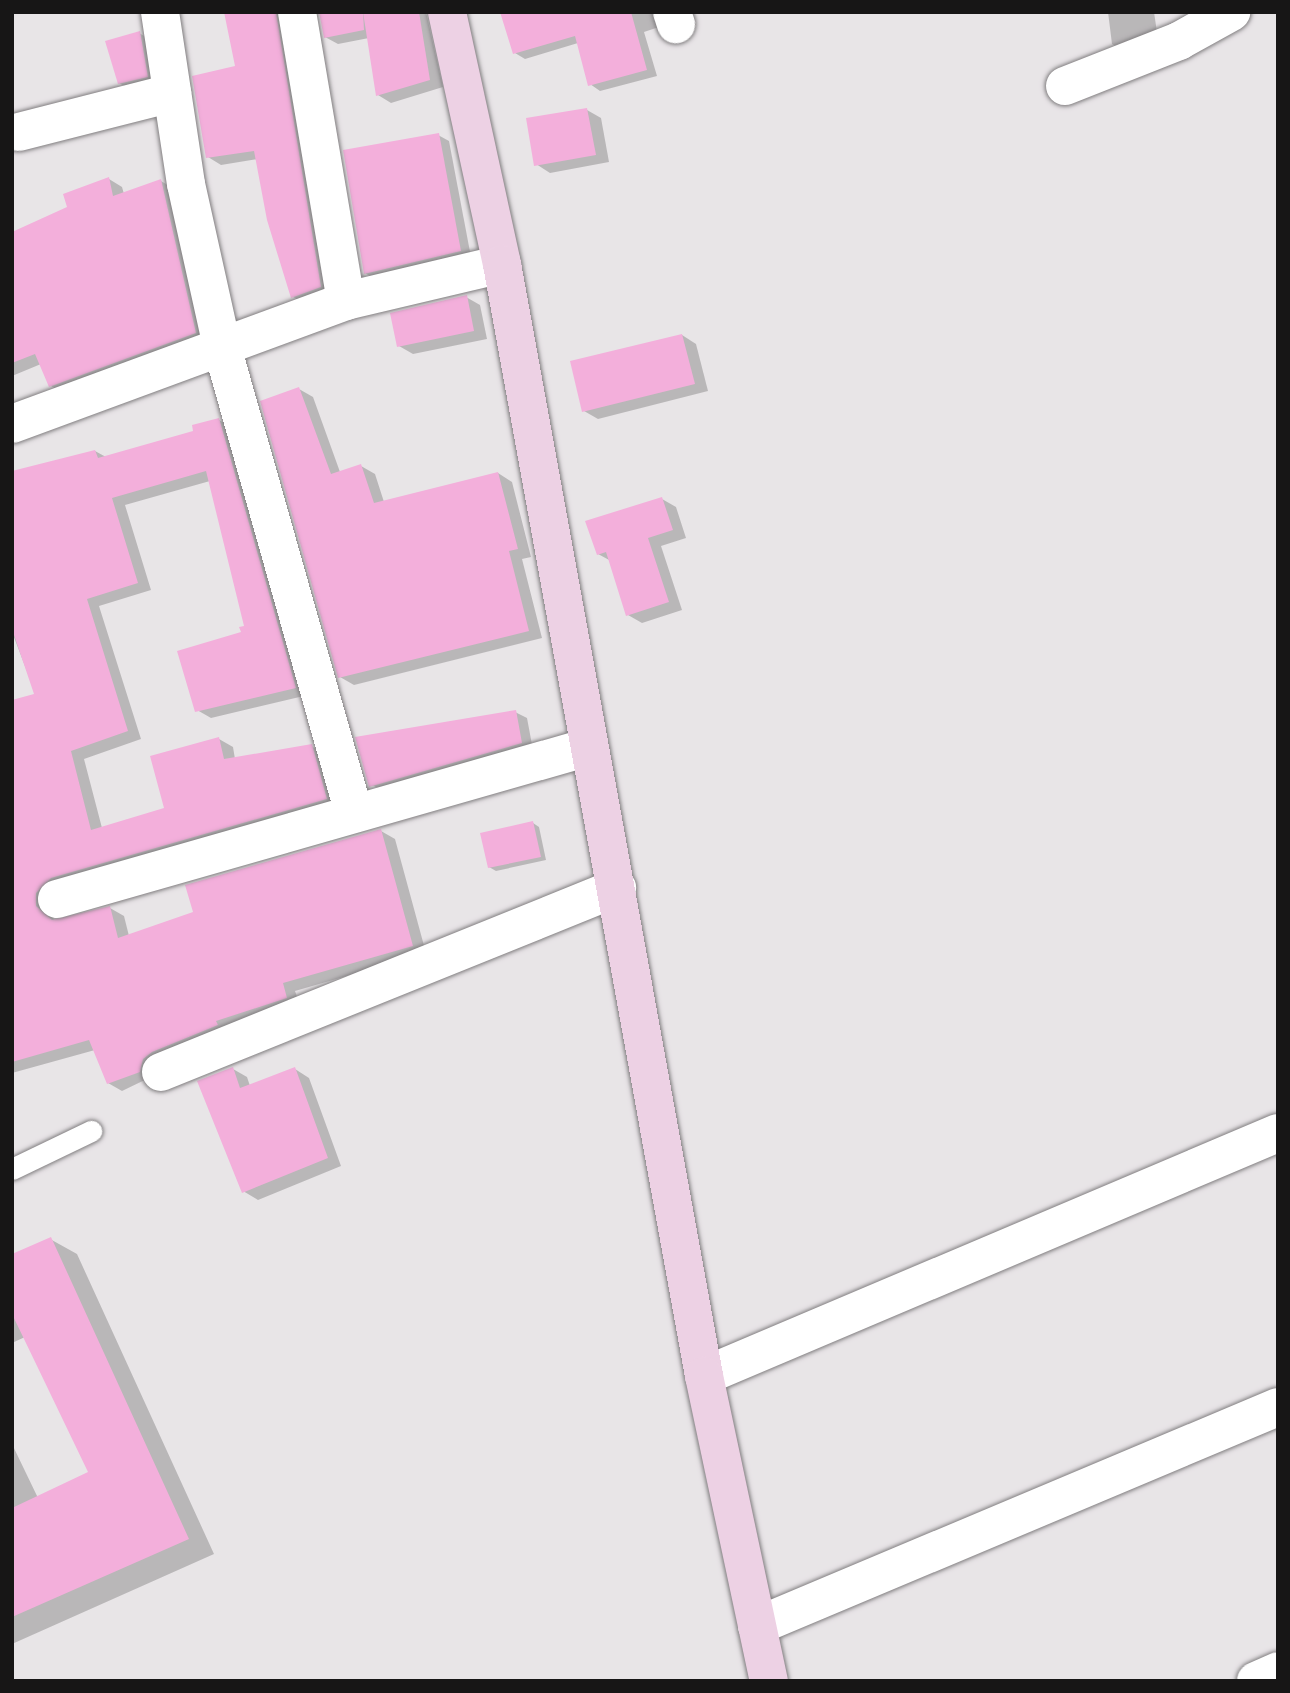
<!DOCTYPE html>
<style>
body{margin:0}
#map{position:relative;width:1290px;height:1693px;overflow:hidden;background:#e8e5e7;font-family:Cabin,sans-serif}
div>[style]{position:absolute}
.shadow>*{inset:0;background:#0003}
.building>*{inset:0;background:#f3afdb}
.roads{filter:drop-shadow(0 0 2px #817e80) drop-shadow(0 0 2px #817e80)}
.lane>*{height:21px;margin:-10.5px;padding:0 10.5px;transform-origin:10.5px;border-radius:10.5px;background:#fff}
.street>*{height:38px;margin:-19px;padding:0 19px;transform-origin:19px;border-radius:19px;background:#fff}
.secondary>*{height:38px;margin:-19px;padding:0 19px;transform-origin:19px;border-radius:19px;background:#edd1e4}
span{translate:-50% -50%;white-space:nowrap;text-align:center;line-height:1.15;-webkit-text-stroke:5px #fff;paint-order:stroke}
.frame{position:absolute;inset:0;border:14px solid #171616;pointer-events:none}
</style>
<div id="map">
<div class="shadow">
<i style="clip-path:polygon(226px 12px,290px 12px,334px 294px,306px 304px,293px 297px,258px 159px,221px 165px,208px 157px,237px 67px)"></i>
<i style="clip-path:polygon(321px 12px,426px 12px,443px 87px,391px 103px,378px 95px,369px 38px,338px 44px,325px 37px)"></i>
<i style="clip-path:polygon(502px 12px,661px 12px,662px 26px,644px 32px,657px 76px,600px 91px,590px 84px,578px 43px,525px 59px,515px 53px)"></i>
<i style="clip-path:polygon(1108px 12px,1154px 12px,1158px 39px,1125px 52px,1112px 44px)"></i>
<i style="clip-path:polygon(139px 33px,146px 37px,154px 80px,126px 87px,119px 83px)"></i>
<i style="clip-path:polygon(587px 110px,601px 118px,609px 162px,550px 173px,536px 164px)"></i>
<i style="clip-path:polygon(438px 135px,449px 141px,471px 257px,376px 280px,365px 273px)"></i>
<i style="clip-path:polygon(109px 179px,122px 187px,124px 194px,161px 181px,174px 189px,209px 340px,64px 394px,51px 386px,41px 364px,12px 376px,12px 279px,69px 208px)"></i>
<i style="clip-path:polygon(466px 297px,480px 305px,487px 339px,413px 354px,399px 346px)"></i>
<i style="clip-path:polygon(682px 335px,696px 344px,708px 391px,598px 419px,584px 411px)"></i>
<i style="clip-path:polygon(299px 389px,313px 397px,340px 472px,361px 466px,375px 474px,384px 502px,498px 473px,512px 482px,531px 557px,522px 559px,542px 638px,354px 685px,340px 677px)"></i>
<i style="clip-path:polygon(219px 420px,233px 428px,308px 695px,211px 718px,197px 710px,246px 627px,210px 481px,125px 505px,151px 590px,99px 606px,141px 739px,84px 759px,102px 828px,166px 809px,219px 739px,233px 747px,235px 759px,311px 746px,325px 754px,340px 807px,50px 915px,56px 921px,110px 908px,124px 916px,129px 936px,195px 913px,381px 831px,395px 839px,426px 953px,295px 991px,300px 1005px,122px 1091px,108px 1083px,95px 1050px,12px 1073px,12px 813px,36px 695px,12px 632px,12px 472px,95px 451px,106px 457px,195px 432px)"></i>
<i style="clip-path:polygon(662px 499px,676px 507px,686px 538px,661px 546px,682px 610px,642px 623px,628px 615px,611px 561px,598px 554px)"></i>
<i style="clip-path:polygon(515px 712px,527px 718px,533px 750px,382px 791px,371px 784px)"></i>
<i style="clip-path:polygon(533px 823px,539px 827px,546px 860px,496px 871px,489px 867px)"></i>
<i style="clip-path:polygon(233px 1069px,247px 1077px,250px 1086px,295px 1069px,309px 1078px,341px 1166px,258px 1200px,243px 1191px)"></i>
<i style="clip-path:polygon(50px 1239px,77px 1254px,214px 1554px,12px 1644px,12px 1444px,38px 1498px,90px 1473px,25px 1337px,12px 1343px,12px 1256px)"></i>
</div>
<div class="building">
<i style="clip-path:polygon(224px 12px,276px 12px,321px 287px,291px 298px,267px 220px,254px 151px,206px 158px,192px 76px,235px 66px)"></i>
<i style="clip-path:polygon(319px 12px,363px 12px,364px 30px,324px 38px)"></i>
<i style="clip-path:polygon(363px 12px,419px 12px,430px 80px,376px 96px)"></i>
<i style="clip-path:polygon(500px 12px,631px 12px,647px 70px,588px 86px,575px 36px,513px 54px)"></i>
<i style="clip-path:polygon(140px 31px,148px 77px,118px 84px,105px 41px)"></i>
<i style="clip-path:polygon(587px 108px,596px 155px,534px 166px,526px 118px)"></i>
<i style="clip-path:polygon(439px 133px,461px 251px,364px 274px,343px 150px)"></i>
<i style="clip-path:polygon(109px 177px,113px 196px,161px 179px,196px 333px,49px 387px,35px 354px,12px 363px,12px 232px,67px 207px,63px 194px)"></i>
<i style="clip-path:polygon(467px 295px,474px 331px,397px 347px,390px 313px)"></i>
<i style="clip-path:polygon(682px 334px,695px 384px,582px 412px,570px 361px)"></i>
<i style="clip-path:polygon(299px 387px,331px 474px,361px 464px,374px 503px,498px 472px,518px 549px,509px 551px,529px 631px,338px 678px,260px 401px)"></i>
<i style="clip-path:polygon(219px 418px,296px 688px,195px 712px,177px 651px,241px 632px,239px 627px,244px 626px,206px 471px,112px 498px,138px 583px,87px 599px,128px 731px,71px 751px,91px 830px,164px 808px,150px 756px,219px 737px,224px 759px,312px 744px,327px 799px,51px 878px,36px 893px,36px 906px,52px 920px,110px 906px,118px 938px,193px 912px,185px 885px,381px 829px,413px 946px,283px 983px,287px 998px,216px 1021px,218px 1025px,152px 1052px,143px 1059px,140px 1072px,107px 1084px,89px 1040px,12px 1062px,12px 700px,34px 694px,12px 629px,12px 471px,95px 450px,98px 458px,193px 431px,192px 425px)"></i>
<i style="clip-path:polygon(662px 497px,673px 530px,648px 538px,669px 602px,626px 616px,606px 552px,597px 555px,585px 521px)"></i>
<i style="clip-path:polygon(516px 710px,522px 743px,369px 787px,355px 737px)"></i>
<i style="clip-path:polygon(533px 821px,541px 857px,488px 868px,480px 833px)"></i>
<i style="clip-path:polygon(233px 1067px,240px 1088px,295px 1067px,328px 1158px,242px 1193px,197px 1081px)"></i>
<i style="clip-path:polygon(51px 1237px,189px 1539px,12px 1617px,12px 1508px,88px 1472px,12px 1314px,12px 1254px)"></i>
</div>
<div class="roads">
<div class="lane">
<i style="left:12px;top:1169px;width:88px;rotate:-25.7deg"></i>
</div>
<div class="street">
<i style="left:160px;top:12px;width:174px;rotate:81.4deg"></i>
<i style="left:186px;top:184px;width:167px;rotate:77.5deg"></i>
<i style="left:222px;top:347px;width:485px;rotate:74.2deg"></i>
<i style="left:297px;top:12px;width:293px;rotate:80.4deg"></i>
<i style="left:672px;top:12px;width:13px;rotate:72deg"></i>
<i style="left:1065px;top:86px;width:123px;rotate:-21.5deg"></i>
<i style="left:1179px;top:41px;width:60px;rotate:-29.1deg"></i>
<i style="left:19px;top:132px;width:158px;rotate:-14.3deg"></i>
<i style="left:12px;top:424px;width:356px;rotate:-20.2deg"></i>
<i style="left:346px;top:301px;width:160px;rotate:-13.3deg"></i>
<i style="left:57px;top:899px;width:553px;rotate:-15.95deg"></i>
<i style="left:161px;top:1072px;width:492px;rotate:-22deg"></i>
<i style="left:704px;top:1376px;width:623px;rotate:-22.95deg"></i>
<i style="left:757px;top:1626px;width:565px;rotate:-22.8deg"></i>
<i style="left:1256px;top:1681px;width:24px;rotate:-24deg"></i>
</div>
<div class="secondary">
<i style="left:447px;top:12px;width:258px;rotate:77.7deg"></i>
<i style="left:502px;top:264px;width:1130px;rotate:79.7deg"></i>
<i style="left:704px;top:1376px;width:312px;rotate:78deg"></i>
</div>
</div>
<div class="frame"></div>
</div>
